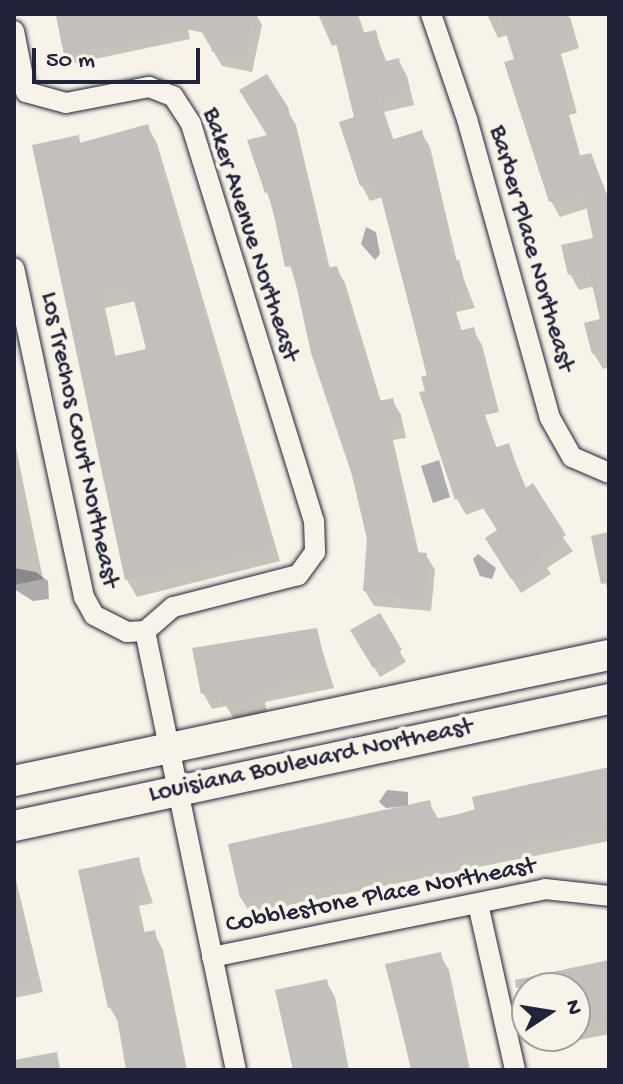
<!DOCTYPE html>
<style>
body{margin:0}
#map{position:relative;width:623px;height:1084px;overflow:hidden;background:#f7f3e8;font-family:"Gochi Hand",sans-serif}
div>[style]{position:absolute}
.water>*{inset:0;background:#aeabad}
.shadow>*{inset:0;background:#0003}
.building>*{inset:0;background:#c2bfbd}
.roads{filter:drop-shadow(0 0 2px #22223b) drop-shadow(0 0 2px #22223b)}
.street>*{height:20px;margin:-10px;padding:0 10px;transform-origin:10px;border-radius:10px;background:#f7f3e8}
.secondary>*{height:30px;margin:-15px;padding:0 15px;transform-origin:15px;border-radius:15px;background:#f7f3e8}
span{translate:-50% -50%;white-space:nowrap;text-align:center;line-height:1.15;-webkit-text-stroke:8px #f7f3e8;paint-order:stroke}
.street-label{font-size:26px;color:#22223b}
.frame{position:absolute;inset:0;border:16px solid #22223b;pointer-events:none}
.north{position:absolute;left:511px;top:972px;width:80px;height:80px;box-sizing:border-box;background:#f7f3e8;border:2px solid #a29fa3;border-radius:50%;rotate:78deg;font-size:22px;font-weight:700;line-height:32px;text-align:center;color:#22223b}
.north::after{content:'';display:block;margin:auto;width:28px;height:36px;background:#22223b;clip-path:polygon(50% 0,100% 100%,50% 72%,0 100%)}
.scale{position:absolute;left:32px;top:48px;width:168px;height:36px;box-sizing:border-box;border:4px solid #22223b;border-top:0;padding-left:10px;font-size:24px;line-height:28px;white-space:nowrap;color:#22223b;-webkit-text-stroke:6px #f7f3e8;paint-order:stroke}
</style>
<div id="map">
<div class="water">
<i style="clip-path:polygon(366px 227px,376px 232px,380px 254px,375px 260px,361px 244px)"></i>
<i style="clip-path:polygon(439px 460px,450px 497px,433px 503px,421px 466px)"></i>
<i style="clip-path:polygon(478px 554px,496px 568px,492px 579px,480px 576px,473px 559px)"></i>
<i style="clip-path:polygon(14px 568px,36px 572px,48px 581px,49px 599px,33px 601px,14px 589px)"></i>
<i style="clip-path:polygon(387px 790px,408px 792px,408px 806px,386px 808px,379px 802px)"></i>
</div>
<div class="shadow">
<i style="clip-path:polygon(81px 14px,185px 14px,190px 39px,71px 64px,66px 54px)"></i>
<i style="clip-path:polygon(204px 14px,256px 14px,262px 25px,252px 72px,222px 66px,201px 31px)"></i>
<i style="clip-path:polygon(318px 14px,358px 14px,365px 35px,375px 32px,387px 63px,398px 60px,407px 76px,414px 105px,384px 112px,394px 141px,421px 132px,430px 147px,457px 262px,475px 308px,456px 312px,462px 332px,473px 330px,482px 345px,499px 412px,485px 415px,497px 449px,508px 445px,527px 490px,573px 551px,547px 568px,551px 574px,521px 593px,496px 554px,499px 532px,484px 508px,466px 515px,457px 499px,383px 197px,370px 201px,362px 186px,356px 118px,338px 44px,332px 46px)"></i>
<i style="clip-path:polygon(487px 14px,570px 17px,579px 48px,561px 54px,577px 113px,569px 115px,581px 158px,590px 155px,609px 202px,609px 367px,603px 369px,594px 354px,587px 324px,602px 320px,595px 286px,579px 290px,570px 274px,595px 240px,588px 208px,560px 217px,551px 201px,506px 63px,517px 60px,508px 35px,498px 38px)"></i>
<i style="clip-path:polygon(266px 76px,296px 125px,330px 269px,336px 268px,345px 283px,381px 402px,392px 400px,401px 415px,406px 438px,393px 440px,419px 554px,426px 555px,435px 570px,431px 611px,374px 606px,365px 591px,369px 539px,334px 405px,267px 192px)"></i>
<i style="clip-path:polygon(evenodd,147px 126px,157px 143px,280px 561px,137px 597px,127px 580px,34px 147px,78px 138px,82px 145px,147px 126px,136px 301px,149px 351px,116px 358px,105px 308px,136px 301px)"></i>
<i style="clip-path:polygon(14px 438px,43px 579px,14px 585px)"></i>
<i style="clip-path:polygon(609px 534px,609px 595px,593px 537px)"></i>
<i style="clip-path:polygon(379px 616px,406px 662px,380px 677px,353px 631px)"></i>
<i style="clip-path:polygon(316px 630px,334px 688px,265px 702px,267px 712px,234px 719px,226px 706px,212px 709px,203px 693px)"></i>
<i style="clip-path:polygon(609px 769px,609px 841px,250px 913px,241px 898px,429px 803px,439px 820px)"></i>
<i style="clip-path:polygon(138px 859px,153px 903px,139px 906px,145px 934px,154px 933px,163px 950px,187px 1070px,128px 1070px,120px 1026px,110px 1007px,81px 871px)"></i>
<i style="clip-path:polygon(14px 872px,43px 992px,14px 998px)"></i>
<i style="clip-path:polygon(440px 955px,449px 970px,470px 1070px,411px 1070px,387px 966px)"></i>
<i style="clip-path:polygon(609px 962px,609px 1034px,565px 1043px,560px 1036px,575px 1036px,575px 988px,547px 988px)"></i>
<i style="clip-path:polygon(326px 981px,335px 997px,349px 1070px,293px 1070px,277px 992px)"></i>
</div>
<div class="building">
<i style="clip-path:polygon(67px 14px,253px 14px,244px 58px,211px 51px,214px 35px,186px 29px,64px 55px,56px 16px)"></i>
<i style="clip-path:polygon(329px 14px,356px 14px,362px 33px,376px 30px,383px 62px,399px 58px,406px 89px,377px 97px,391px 140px,422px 130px,453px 261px,459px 260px,467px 292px,449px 297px,458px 331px,474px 327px,492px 396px,478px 400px,494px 448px,509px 443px,524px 489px,533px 483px,566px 535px,540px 552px,544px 558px,511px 579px,485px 538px,497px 530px,474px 494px,455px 500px,419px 392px,425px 391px,421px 377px,427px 375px,377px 181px,360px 186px,339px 122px,354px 117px)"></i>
<i style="clip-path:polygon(500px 14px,567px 14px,572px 33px,554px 39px,570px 97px,561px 100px,578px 156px,591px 153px,609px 200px,609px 350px,592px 354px,584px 323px,600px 319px,589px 271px,568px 275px,561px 245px,593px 238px,583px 192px,549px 202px,504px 62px,514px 59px)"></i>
<i style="clip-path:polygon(267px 74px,288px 107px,327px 268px,337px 266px,378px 401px,393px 398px,399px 422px,386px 425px,415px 552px,427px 553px,424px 596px,363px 591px,367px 539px,352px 475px,311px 353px,292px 266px,285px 267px,269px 192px,265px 193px,247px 140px,267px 135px,239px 90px)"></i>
<i style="clip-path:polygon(evenodd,148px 124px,272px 544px,125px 580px,32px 145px,79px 135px,80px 143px,148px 124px,130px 284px,146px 349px,111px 357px,97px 291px,130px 284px)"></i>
<i style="clip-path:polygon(22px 506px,33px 559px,14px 563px,14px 507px)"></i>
<i style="clip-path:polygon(609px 532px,609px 583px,601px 584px,591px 536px)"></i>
<i style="clip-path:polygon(380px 613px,402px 650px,373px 668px,350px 630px)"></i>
<i style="clip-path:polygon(317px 628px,327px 672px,258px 687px,260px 696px,223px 704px,220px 690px,201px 694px,192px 648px)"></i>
<i style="clip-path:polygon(609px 767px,609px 824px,391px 873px,240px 898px,228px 844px,430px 800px,434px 819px,475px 811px,472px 797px)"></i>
<i style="clip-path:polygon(139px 857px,145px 886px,130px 889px,140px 933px,155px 930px,182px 1070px,126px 1070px,115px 1006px,108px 1008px,78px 870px)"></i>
<i style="clip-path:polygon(22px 912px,36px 976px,14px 981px,14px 913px)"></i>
<i style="clip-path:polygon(441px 952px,468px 1070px,412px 1070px,385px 964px)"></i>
<i style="clip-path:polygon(609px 960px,609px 1017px,575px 1024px,575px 988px,516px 988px,515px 980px)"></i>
<i style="clip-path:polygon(327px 979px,343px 1070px,293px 1070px,275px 990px)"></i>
<i style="clip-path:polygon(57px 1052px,60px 1070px,14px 1070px,14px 1060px)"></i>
</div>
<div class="roads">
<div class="street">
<i style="left:431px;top:14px;width:111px;rotate:71.1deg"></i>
<i style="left:467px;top:119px;width:310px;rotate:74.5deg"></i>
<i style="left:550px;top:418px;width:45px;rotate:60.6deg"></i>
<i style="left:572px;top:457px;width:40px;rotate:23.4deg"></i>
<i style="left:14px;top:31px;width:62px;rotate:78.9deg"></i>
<i style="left:26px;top:92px;width:41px;rotate:15.4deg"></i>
<i style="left:66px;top:103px;width:85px;rotate:-10.9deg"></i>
<i style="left:149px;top:87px;width:26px;rotate:21deg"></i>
<i style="left:173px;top:96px;width:33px;rotate:57deg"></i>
<i style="left:191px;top:124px;width:416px;rotate:72.8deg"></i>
<i style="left:314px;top:521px;width:31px;rotate:88deg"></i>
<i style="left:315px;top:552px;width:29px;rotate:126deg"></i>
<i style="left:298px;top:575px;width:129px;rotate:165.6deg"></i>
<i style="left:173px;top:607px;width:37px;rotate:139deg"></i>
<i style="left:145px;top:631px;width:18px;rotate:177deg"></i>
<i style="left:127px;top:632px;width:37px;rotate:-153deg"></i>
<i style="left:94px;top:615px;width:21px;rotate:-119deg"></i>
<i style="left:84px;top:597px;width:336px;rotate:-102deg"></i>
<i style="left:145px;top:631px;width:448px;rotate:78.3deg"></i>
<i style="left:478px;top:904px;width:170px;rotate:77.4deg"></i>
<i style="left:212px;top:957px;width:340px;rotate:-11.5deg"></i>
<i style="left:545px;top:889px;width:64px;rotate:6.2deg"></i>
</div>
<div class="secondary">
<i style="left:14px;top:781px;width:608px;rotate:-11.96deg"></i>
<i style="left:14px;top:826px;width:608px;rotate:-12.05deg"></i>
</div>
</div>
<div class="street-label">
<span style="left:249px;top:235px;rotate:72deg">Baker Avenue Northeast</span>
<span style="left:530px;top:249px;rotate:74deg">Barber Place Northeast</span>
<span style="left:78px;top:440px;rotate:78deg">Los Trechos Court Northeast</span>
<span style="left:311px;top:762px;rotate:-12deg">Louisiana Boulevard Northeast</span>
<span style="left:381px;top:897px;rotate:-11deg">Cobblestone Place Northeast</span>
</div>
<div class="frame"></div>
<div class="north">N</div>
<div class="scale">50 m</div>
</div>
